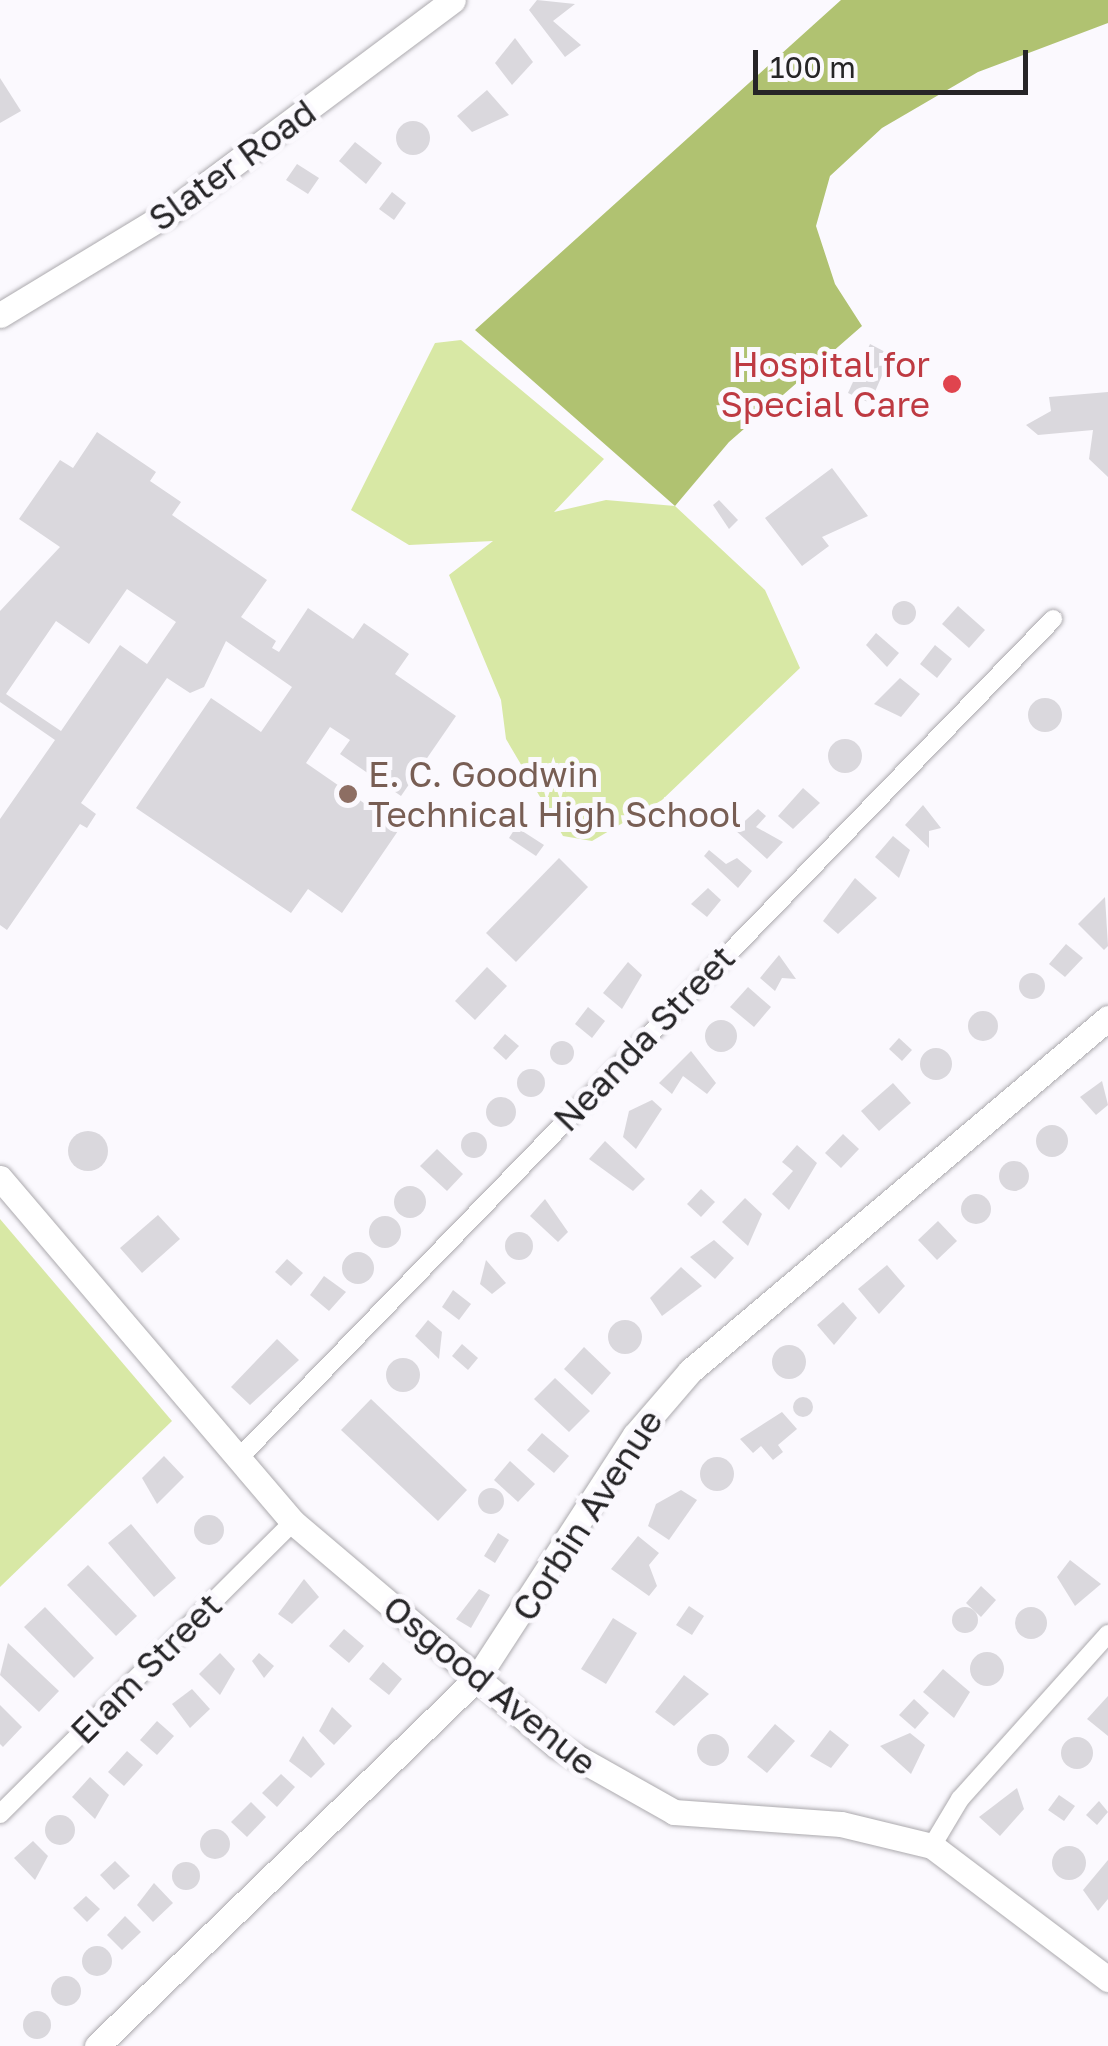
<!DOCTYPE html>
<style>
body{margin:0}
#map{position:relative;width:1108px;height:2046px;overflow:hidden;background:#fbf9fe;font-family:"Golos Text",sans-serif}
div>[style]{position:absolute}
.green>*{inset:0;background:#d8e8a5}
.forest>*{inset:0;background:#b0c271}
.building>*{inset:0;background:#dad8dd}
.round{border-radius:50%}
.roads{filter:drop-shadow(0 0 2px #acaaae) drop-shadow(0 0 2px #acaaae)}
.street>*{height:18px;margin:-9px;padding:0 9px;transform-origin:9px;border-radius:9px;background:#fff}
.secondary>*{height:25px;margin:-12.5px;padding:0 12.5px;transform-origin:12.5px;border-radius:12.5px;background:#fff}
.dots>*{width:28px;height:28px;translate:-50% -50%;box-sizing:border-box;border:5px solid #fbf9fe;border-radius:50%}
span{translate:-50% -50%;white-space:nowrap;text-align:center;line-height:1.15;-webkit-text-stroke:10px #fbf9fe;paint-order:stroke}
.street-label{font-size:35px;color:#262527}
.health-label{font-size:35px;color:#be3a42}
.right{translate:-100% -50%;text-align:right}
.education-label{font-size:35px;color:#785e54}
.left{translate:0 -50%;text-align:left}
.scale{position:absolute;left:753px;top:50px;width:275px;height:45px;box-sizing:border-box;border:5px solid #262527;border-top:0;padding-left:12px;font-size:30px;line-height:35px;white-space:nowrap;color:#262527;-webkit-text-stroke:8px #fbf9fe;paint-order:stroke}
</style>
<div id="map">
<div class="green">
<i style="clip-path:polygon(461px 340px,604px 459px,554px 512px,606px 500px,675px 506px,765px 590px,800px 668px,662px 800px,592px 841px,563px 836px,506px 739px,501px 700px,449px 575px,493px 541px,409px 545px,351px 510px,435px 343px)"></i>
<i style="clip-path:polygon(0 1219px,172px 1421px,0 1587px)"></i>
</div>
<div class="forest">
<i style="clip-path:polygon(841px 0,1108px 0,1108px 23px,978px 72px,882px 128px,830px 176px,816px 226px,835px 284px,862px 326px,729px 442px,675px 506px,475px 330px)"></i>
</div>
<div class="building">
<i style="clip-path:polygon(537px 0,575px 4px,553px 21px,581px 45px,565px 57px,529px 10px)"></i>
<i style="clip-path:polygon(515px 38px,533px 62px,512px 85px,495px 63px)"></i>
<i style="clip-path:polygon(0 78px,21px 111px,0 123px)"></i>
<i style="clip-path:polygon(487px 90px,509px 115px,472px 132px,457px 116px)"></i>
<i class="round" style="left:396px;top:121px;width:34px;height:34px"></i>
<i style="clip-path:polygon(355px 142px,382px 163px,366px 184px,339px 161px)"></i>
<i style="clip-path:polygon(297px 164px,319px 178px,308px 194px,286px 180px)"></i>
<i style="clip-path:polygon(392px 192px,406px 203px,394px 220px,379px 209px)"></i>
<i style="clip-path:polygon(870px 344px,891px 355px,870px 403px,848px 393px)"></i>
<i style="clip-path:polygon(1108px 392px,1108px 477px,1089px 459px,1093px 430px,1038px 435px,1026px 425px,1051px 411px,1049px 397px)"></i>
<i style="clip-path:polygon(evenodd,97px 432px,156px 472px,150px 481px,181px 502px,172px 515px,267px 580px,241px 617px,276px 641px,272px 648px,279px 652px,308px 608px,353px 639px,364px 623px,409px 654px,395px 674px,456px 716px,401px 796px,340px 754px,350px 740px,330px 727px,306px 763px,400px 828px,342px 913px,308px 889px,291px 913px,136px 808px,211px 698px,261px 732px,292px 687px,226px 641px,204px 687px,190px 693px,167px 678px,81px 803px,96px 814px,87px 828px,80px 824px,7px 930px,0 925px,0 819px,55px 740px,0 702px,0 611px,60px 547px,19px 519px,60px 460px,73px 468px,97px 432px,127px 589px,176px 622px,147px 664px,120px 645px,61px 731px,6px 694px,56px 621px,89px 644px,127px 589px)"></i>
<i style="clip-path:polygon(832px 468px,868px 516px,822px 537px,829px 546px,802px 566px,765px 518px)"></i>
<i style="clip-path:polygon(719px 500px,738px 520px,729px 529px,713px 505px)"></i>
<i class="round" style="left:892px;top:601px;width:24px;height:24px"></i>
<i style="clip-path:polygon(958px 606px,985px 630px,969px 648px,942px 624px)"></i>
<i style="clip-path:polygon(876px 633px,899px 653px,887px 667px,866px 645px)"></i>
<i style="clip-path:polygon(935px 645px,952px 659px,937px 678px,920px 664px)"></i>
<i style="clip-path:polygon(900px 678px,920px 694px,901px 717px,874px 704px)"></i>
<i class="round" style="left:1028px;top:698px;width:34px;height:34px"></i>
<i class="round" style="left:828px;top:739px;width:34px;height:34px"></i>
<i style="clip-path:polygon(803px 788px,820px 803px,793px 829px,778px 816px)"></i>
<i style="clip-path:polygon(923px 805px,941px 828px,929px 831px,929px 848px,905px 825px)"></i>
<i style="clip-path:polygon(758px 809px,766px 816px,756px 827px,783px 842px,767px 859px,735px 830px)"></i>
<i style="clip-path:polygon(516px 827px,544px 845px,536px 856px,509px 838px)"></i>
<i style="clip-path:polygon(893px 836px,910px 850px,899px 878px,875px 857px)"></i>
<i style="clip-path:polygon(709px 850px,726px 864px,737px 858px,752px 871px,738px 888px,704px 856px)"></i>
<i style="clip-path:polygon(559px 858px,588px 887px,516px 962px,486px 933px)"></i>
<i style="clip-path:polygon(855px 878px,877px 898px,838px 934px,823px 921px)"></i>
<i style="clip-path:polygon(708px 888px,721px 900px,707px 917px,691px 904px)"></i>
<i style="clip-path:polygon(1105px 897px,1108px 946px,1104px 950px,1078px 924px)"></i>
<i style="clip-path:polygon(1066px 944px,1083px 958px,1065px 977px,1049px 964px)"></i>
<i style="clip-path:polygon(779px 955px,796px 979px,782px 978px,775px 991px,760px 978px)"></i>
<i style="clip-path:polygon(628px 962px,642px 975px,622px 1009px,603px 993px)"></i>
<i style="clip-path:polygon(487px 967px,507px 986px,475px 1020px,455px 1001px)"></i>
<i class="round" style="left:1019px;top:973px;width:26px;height:26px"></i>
<i style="clip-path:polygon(748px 987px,771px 1007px,754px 1027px,730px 1007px)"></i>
<i style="clip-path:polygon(588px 1007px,605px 1021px,592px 1038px,575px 1024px)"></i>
<i class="round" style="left:968px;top:1011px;width:30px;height:30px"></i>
<i class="round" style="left:705px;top:1020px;width:32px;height:32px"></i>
<i style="clip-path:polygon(505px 1034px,519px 1046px,506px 1060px,493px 1048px)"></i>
<i style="clip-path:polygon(899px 1038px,912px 1050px,902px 1061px,889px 1049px)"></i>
<i class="round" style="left:550px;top:1041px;width:24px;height:24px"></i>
<i class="round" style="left:920px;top:1048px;width:32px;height:32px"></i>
<i style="clip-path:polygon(691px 1051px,716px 1083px,707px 1094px,683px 1076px,672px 1094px,659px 1083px)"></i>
<i class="round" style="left:517px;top:1069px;width:28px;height:28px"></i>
<i style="clip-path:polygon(1102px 1081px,1108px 1105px,1096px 1115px,1080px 1097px)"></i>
<i style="clip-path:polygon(893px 1083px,911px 1103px,879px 1131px,861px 1111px)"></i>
<i class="round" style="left:486px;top:1097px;width:30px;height:30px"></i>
<i style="clip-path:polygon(652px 1100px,662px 1109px,636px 1149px,623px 1137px,629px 1111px)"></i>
<i class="round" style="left:1036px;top:1125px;width:32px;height:32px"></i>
<i class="round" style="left:68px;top:1131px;width:40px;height:40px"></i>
<i class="round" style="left:461px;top:1132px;width:26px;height:26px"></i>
<i style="clip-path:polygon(843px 1134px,859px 1149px,841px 1168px,825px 1153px)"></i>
<i style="clip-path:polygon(605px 1141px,645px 1179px,633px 1191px,589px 1159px)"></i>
<i style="clip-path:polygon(797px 1145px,817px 1163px,789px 1210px,772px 1194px,793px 1171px,782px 1162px)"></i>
<i style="clip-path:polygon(437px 1149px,463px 1174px,447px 1191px,420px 1166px)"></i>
<i class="round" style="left:999px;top:1161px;width:30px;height:30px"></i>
<i class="round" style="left:394px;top:1186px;width:32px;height:32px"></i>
<i style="clip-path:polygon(701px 1189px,715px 1202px,701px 1217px,687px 1204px)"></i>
<i class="round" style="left:961px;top:1194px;width:30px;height:30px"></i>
<i style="clip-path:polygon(745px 1198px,762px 1214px,748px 1246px,722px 1222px)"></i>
<i style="clip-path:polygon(545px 1199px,568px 1232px,558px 1242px,530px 1216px)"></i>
<i style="clip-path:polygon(158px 1215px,180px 1239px,142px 1273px,120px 1248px)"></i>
<i class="round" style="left:369px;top:1216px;width:32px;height:32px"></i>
<i style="clip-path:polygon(938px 1221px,957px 1241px,937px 1260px,918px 1240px)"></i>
<i class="round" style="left:505px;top:1232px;width:28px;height:28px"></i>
<i style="clip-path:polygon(714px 1240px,734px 1258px,715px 1279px,690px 1257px)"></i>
<i class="round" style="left:342px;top:1252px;width:32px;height:32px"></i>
<i style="clip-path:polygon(287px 1259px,303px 1273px,291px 1286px,275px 1272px)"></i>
<i style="clip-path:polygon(486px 1260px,506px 1283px,492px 1294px,480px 1284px)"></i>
<i style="clip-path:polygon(887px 1265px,905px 1286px,879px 1314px,858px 1289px)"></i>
<i style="clip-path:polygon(681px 1267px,702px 1286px,662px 1316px,650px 1298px)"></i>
<i style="clip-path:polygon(324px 1276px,346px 1292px,329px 1311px,310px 1295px)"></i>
<i style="clip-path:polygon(453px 1290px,471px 1304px,459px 1320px,442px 1307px)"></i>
<i style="clip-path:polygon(843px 1302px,857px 1318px,834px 1345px,817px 1325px)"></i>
<i class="round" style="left:608px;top:1320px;width:34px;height:34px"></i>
<i style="clip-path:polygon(428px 1320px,442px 1332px,439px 1359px,415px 1336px)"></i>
<i style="clip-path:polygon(277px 1339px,299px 1360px,250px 1405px,231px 1387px)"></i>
<i style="clip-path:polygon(462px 1344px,478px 1358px,468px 1370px,452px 1356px)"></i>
<i class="round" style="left:772px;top:1345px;width:34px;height:34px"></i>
<i style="clip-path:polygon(584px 1347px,611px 1373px,592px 1395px,564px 1369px)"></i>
<i class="round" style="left:386px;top:1358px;width:34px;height:34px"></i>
<i style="clip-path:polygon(555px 1378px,590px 1411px,569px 1432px,534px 1399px)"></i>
<i class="round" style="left:793px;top:1397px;width:20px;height:20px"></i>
<i style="clip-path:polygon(371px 1399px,467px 1490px,438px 1521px,341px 1430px)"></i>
<i style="clip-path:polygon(782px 1412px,797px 1429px,778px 1445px,783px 1452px,773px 1460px,761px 1446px,753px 1453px,740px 1439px)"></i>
<i style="clip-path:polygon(542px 1433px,569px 1456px,554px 1473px,527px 1450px)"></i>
<i style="clip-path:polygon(164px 1456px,184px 1477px,157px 1504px,142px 1478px)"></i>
<i class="round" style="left:700px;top:1457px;width:34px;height:34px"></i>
<i style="clip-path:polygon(510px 1461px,535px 1484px,518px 1502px,494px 1480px)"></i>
<i class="round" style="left:478px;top:1488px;width:26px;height:26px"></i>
<i style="clip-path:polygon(681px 1490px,697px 1500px,669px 1540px,648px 1526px,656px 1504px)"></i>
<i class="round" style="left:194px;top:1515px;width:30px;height:30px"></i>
<i style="clip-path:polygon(131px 1524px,176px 1578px,154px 1597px,108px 1543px)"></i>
<i style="clip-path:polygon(498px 1533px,509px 1540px,495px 1563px,484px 1556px)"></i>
<i style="clip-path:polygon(638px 1536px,659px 1553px,649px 1565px,657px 1586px,649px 1596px,611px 1569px)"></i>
<i style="clip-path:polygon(1070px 1560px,1101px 1584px,1075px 1606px,1057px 1577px)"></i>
<i style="clip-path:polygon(88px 1565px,137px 1616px,116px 1636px,67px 1585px)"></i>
<i style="clip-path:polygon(304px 1579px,319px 1597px,292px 1624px,278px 1614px)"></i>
<i style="clip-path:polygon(981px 1586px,996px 1600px,981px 1617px,966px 1603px)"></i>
<i style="clip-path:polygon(479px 1589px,490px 1595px,471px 1628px,456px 1619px)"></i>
<i style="clip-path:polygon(689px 1606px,704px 1616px,692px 1635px,676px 1625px)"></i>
<i class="round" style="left:1015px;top:1607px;width:32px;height:32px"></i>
<i style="clip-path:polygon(45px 1607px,94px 1658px,74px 1678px,24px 1627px)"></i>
<i class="round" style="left:952px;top:1607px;width:26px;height:26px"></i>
<i style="clip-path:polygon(613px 1618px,637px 1633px,606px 1684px,581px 1669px)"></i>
<i style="clip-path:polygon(344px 1629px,364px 1646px,349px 1663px,329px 1646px)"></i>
<i style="clip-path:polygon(8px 1643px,59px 1691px,39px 1712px,0 1675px)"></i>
<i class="round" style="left:970px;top:1652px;width:34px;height:34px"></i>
<i style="clip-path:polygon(220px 1653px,235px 1669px,220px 1695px,199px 1674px)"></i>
<i style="clip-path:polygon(259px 1653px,274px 1666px,264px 1678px,252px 1661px)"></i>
<i style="clip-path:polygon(383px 1662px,402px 1679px,389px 1695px,369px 1679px)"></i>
<i style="clip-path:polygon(943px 1669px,970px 1692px,954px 1718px,923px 1692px)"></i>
<i style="clip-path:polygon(684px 1675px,709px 1694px,674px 1726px,655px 1712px)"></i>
<i style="clip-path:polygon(192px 1689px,210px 1709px,190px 1728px,172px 1704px)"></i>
<i style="clip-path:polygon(1108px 1696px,1108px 1736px,1087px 1719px)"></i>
<i style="clip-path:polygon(914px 1699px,929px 1713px,915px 1729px,899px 1715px)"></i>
<i style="clip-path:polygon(0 1705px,22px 1727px,3px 1747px,0 1744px)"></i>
<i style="clip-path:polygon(332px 1707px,352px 1726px,334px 1745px,319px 1731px)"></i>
<i style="clip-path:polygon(157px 1721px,174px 1736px,157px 1755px,140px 1740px)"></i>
<i style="clip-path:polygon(775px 1724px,795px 1741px,767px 1773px,747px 1757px)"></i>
<i style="clip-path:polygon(830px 1730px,849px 1745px,831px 1768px,810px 1756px)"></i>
<i style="clip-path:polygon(910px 1733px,925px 1745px,911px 1774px,880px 1746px)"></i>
<i class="round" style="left:697px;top:1734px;width:32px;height:32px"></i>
<i style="clip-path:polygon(303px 1736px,325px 1764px,311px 1778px,289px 1761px)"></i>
<i class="round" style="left:1061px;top:1737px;width:32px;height:32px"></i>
<i style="clip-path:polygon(127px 1751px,143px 1765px,124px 1786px,108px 1772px)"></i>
<i style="clip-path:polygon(281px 1774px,295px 1787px,277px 1807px,262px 1793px)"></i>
<i style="clip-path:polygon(90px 1777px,109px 1795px,95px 1819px,72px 1797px)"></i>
<i style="clip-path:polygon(1017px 1788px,1024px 1809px,1000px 1836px,979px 1817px)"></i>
<i style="clip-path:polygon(1059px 1795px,1075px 1806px,1064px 1821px,1048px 1810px)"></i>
<i style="clip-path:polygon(1099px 1801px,1108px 1812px,1097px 1825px,1086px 1815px)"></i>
<i style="clip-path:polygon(251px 1802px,266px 1817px,247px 1837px,231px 1822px)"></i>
<i class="round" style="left:45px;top:1815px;width:30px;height:30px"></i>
<i class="round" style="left:200px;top:1829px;width:30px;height:30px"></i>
<i style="clip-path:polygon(33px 1841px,48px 1856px,35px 1880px,14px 1858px)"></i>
<i class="round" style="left:1052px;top:1846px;width:34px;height:34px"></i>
<i style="clip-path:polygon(1108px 1860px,1108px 1899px,1098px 1911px,1083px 1890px)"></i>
<i style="clip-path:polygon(115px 1861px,130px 1876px,114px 1890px,100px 1875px)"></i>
<i class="round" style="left:172px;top:1862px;width:28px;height:28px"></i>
<i style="clip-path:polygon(154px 1883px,173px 1903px,153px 1922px,137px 1905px)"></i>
<i style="clip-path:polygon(86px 1896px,100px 1909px,87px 1922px,73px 1908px)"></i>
<i style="clip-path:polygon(125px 1916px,141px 1932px,122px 1950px,107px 1935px)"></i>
<i class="round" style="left:82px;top:1946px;width:30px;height:30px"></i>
<i class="round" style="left:51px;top:1976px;width:30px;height:30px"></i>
<i class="round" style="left:23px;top:2011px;width:28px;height:28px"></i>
</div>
<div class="roads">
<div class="street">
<i style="left:237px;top:1460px;width:1172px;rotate:-45.86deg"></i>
<i style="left:0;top:1814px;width:414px;rotate:-44.9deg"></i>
<i style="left:932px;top:1846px;width:55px;rotate:-59.2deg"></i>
<i style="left:960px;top:1799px;width:222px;rotate:-48.1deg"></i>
</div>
<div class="secondary">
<i style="left:0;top:315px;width:195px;rotate:-31.2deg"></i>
<i style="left:167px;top:214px;width:357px;rotate:-36.8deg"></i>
<i style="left:0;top:1178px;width:452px;rotate:49.6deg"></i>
<i style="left:293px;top:1522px;width:346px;rotate:40.3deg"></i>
<i style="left:557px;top:1746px;width:134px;rotate:29.4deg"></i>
<i style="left:674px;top:1812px;width:167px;rotate:4.1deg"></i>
<i style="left:841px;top:1824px;width:94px;rotate:13.6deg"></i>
<i style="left:932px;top:1846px;width:221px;rotate:37.1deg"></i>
<i style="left:97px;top:2046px;width:529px;rotate:-44.08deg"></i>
<i style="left:477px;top:1678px;width:290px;rotate:-57deg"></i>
<i style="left:635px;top:1435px;width:84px;rotate:-49.3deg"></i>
<i style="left:690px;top:1371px;width:547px;rotate:-40.18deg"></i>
</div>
</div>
<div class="dots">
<i style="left:952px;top:384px;background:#e0444e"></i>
<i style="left:348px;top:794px;background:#8d6e63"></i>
</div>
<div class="street-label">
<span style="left:232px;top:165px;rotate:-36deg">Slater Road</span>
<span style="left:644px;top:1038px;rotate:-46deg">Neanda Street</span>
<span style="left:587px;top:1515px;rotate:-57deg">Corbin Avenue</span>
<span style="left:146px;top:1668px;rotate:-45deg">Elam Street</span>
<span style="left:490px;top:1685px;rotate:39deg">Osgood Avenue</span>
</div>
<div class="health-label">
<span class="right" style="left:930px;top:384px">Hospital for<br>Special Care</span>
</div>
<div class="education-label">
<span class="left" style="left:368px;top:794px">E. C. Goodwin<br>Technical High School</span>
</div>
<div class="scale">100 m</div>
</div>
